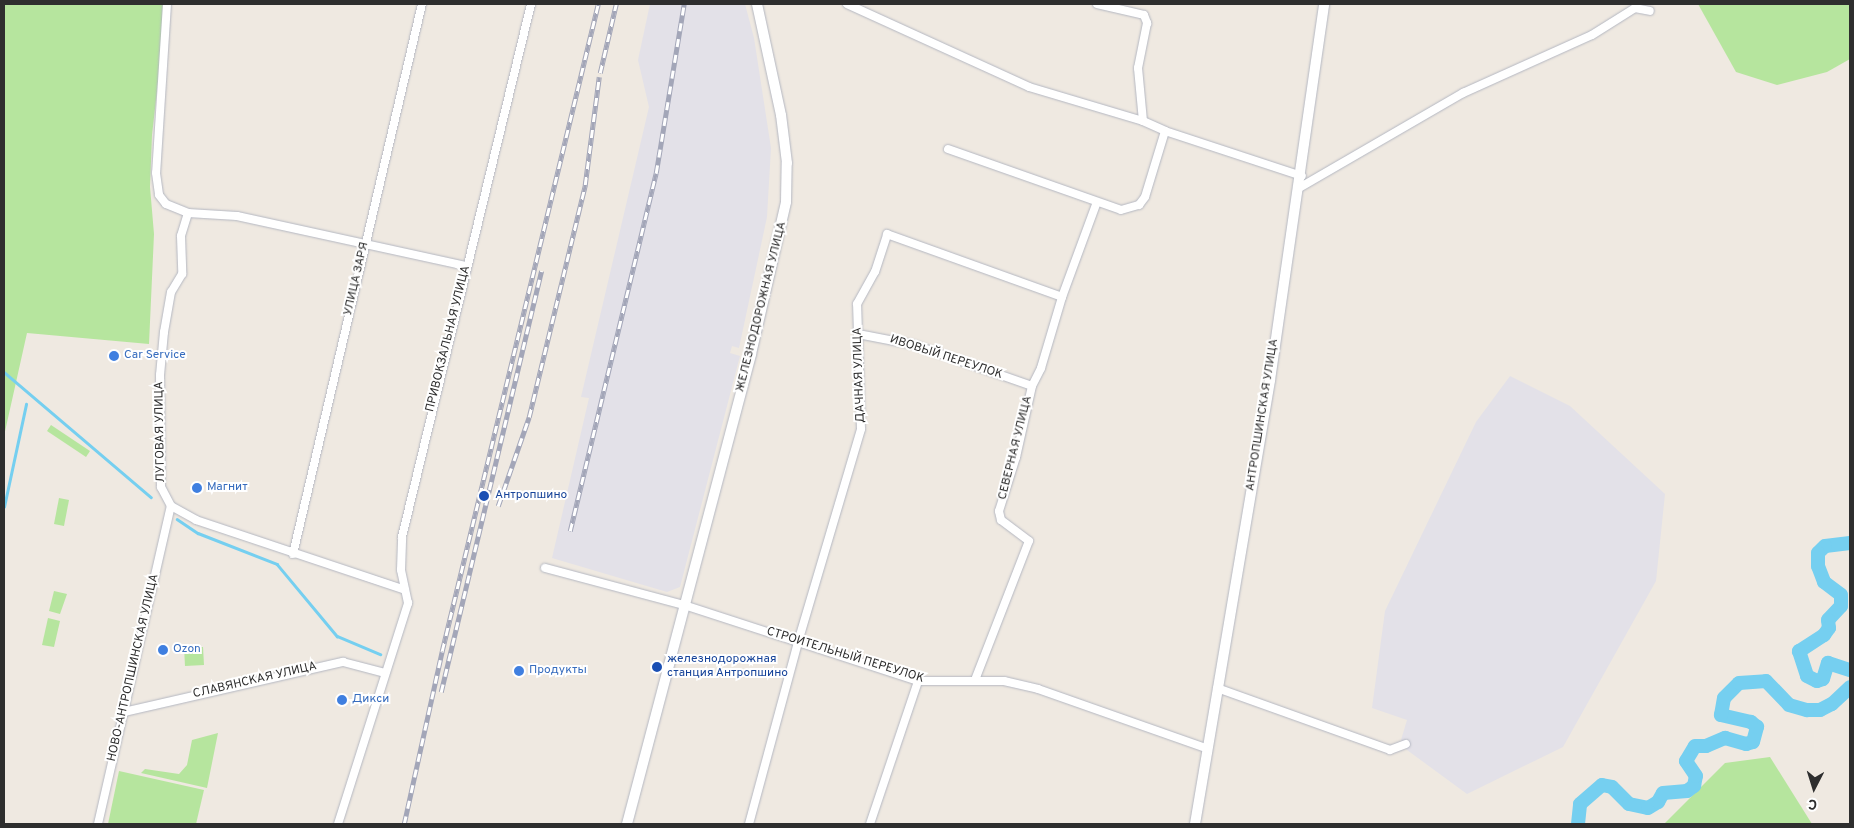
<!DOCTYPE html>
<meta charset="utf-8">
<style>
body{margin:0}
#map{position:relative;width:1854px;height:828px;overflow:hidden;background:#efe9e1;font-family:Overpass,sans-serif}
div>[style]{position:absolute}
.industrial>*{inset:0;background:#e3e1e8}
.green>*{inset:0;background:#b6e59e}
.stream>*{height:2.5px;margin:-1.25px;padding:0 1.25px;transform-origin:1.25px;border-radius:1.25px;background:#75cff0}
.river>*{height:14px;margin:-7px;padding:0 7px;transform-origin:7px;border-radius:7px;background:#75cff0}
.roads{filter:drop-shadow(0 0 1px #b4b7c1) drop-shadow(0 0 1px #b4b7c1)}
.minor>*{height:8px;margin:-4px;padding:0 4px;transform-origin:4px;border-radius:4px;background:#fff}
.tertiary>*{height:10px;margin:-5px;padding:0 5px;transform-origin:5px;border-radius:5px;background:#fff}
.rail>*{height:4.5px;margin-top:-2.25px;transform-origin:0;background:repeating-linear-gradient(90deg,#fff 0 8px,#a3a6b8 0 16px);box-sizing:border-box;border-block:1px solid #a3a6b8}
.dots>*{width:14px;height:14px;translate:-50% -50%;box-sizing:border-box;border:2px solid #fff;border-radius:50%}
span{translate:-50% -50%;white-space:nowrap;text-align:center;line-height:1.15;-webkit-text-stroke:4px #fff;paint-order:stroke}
.street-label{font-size:12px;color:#2e2e2e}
.shop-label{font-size:12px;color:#366cbe}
.left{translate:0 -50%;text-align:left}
.transit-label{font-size:12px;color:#164399}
.frame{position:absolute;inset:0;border:5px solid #2e2e2e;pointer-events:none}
.north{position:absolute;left:1789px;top:763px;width:50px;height:50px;-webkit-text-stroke:4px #fff;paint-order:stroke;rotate:185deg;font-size:14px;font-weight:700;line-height:20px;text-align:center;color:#2e2e2e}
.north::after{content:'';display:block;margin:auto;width:18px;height:22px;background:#2e2e2e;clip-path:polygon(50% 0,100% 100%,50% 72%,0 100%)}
</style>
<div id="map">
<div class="industrial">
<i style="clip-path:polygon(650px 4px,745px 4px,754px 38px,771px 148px,767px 217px,739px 348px,732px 346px,730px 353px,740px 356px,680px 587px,667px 592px,552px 558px,589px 398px,581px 397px,649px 107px,638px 60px)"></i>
<i style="clip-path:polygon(1510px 376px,1570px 406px,1665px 494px,1656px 581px,1563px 747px,1467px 794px,1407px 750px,1401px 740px,1407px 720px,1372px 708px,1385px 611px,1476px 422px)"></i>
</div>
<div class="green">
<i style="clip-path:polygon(4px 4px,167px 4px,152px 135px,150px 187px,154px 234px,149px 344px,27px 333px,4px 436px)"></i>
<i style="clip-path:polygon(1698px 4px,1850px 4px,1850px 59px,1827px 72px,1777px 85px,1736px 72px)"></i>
<i style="clip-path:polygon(51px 425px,90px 451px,86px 457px,47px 431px)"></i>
<i style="clip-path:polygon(59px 498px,69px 500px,64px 526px,54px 524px)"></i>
<i style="clip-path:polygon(54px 591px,67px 594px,60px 614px,49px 611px)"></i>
<i style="clip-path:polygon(48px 618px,60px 621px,54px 647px,42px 645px)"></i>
<i style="clip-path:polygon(184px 647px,203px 647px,204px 665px,185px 666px)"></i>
<i style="clip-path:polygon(218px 733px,207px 788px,141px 773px,145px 769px,179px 774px,187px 765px,192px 740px)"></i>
<i style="clip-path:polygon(1770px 757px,1812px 824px,1664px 824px,1725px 763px)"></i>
<i style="clip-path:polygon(119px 771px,204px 790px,196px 824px,108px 824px)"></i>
</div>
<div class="stream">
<i style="left:4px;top:372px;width:193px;rotate:40.4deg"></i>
<i style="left:4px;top:507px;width:105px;rotate:-77.9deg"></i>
<i style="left:177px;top:519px;width:25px;rotate:34deg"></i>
<i style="left:198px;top:533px;width:85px;rotate:21.4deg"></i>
<i style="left:277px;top:564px;width:94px;rotate:50.2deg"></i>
<i style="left:337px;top:636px;width:47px;rotate:22.7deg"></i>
</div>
<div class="river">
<i style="left:1850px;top:543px;width:25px;rotate:173deg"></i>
<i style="left:1825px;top:546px;width:10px;rotate:135deg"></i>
<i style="left:1818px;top:553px;width:13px;rotate:90deg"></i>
<i style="left:1818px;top:566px;width:17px;rotate:69deg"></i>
<i style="left:1824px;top:582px;width:21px;rotate:37deg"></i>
<i style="left:1841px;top:595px;width:11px;rotate:90deg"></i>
<i style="left:1841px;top:606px;width:19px;rotate:133deg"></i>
<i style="left:1828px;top:620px;width:8px;rotate:83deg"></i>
<i style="left:1829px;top:628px;width:9px;rotate:126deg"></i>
<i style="left:1824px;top:635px;width:30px;rotate:147deg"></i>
<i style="left:1799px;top:651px;width:26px;rotate:72deg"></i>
<i style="left:1807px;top:676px;width:11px;rotate:27deg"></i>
<i style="left:1817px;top:681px;width:6px;rotate:-18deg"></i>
<i style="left:1823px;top:679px;width:17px;rotate:-73deg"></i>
<i style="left:1828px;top:663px;width:23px;rotate:18deg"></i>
<i style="left:1578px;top:824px;width:20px;rotate:-84deg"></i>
<i style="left:1580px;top:804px;width:29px;rotate:-41deg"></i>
<i style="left:1602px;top:785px;width:10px;rotate:11deg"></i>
<i style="left:1612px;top:787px;width:24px;rotate:45deg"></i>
<i style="left:1629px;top:804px;width:19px;rotate:12deg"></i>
<i style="left:1648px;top:808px;width:12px;rotate:-31deg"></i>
<i style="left:1658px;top:802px;width:10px;rotate:-61deg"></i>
<i style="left:1663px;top:793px;width:24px;rotate:-5deg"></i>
<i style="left:1687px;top:791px;width:9px;rotate:-36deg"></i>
<i style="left:1694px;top:786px;width:10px;rotate:-79deg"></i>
<i style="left:1696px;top:776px;width:18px;rotate:-124deg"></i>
<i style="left:1686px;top:761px;width:17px;rotate:-59deg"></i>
<i style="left:1695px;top:746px;width:11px"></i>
<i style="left:1706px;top:746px;width:21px;rotate:-23deg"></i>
<i style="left:1725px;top:738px;width:22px;rotate:16deg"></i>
<i style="left:1746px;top:744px;width:7px;rotate:-16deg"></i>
<i style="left:1753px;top:742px;width:16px;rotate:-75deg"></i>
<i style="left:1757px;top:727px;width:8px;rotate:-140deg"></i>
<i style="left:1751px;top:722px;width:31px;rotate:-167deg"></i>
<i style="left:1721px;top:715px;width:17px;rotate:-80deg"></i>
<i style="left:1724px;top:698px;width:21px;rotate:-45deg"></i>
<i style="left:1739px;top:683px;width:27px;rotate:-4deg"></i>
<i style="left:1766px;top:681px;width:33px;rotate:46deg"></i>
<i style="left:1789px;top:705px;width:19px;rotate:16deg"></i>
<i style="left:1807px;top:710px;width:13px"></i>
<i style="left:1820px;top:710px;width:13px;rotate:-27deg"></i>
<i style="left:1832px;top:704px;width:25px;rotate:-43deg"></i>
</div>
<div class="roads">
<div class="minor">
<i style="left:167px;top:4px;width:169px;rotate:93.7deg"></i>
<i style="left:156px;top:173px;width:22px;rotate:82deg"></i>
<i style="left:159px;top:195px;width:11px;rotate:52deg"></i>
<i style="left:166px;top:204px;width:24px;rotate:22deg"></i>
<i style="left:188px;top:213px;width:24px;rotate:107deg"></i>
<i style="left:181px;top:236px;width:38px;rotate:88deg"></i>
<i style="left:182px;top:274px;width:21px;rotate:121deg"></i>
<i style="left:171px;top:292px;width:41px;rotate:99.9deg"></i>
<i style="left:164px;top:332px;width:43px;rotate:95.3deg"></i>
<i style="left:160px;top:375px;width:112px;rotate:89.5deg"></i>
<i style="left:161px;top:487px;width:21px;rotate:62deg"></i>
<i style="left:171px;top:506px;width:29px;rotate:29deg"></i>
<i style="left:196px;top:520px;width:220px;rotate:18.5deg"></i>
<i style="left:847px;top:4px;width:200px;rotate:24.5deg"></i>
<i style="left:1029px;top:87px;width:119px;rotate:16.6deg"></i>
<i style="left:1143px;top:121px;width:24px;rotate:24deg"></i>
<i style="left:1165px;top:131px;width:144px;rotate:18.2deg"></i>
<i style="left:1097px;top:4px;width:48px;rotate:13.2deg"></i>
<i style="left:1144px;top:15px;width:9px;rotate:69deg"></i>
<i style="left:1147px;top:23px;width:46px;rotate:101.3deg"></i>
<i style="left:1138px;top:68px;width:53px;rotate:84.6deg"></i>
<i style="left:948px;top:149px;width:183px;rotate:19.4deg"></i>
<i style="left:1121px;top:210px;width:19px;rotate:-16deg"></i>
<i style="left:1139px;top:205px;width:10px;rotate:-53deg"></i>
<i style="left:1145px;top:197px;width:69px;rotate:-73.1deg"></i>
<i style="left:1299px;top:188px;width:190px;rotate:-30.1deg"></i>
<i style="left:1463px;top:93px;width:141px;rotate:-24.2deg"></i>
<i style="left:1592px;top:35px;width:51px;rotate:-32.1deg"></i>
<i style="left:1635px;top:8px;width:15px;rotate:11deg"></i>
<i style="left:188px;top:213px;width:49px;rotate:3.5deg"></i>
<i style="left:237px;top:216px;width:235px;rotate:12.3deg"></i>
<i style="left:858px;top:334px;width:58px;rotate:10.9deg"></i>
<i style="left:915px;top:345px;width:124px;rotate:19.3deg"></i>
<i style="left:293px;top:554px;width:565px;rotate:-76.8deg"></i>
<i style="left:545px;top:568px;width:144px;rotate:14.9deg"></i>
<i style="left:684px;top:605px;width:246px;rotate:18deg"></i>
<i style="left:918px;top:681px;width:86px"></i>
<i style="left:1004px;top:681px;width:35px;rotate:13deg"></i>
<i style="left:1038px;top:689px;width:180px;rotate:19.4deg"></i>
<i style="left:975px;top:680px;width:149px;rotate:-68.8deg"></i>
<i style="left:1029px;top:541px;width:35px;rotate:-143deg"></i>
<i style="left:1001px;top:520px;width:9px;rotate:-103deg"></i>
<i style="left:999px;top:511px;width:57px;rotate:-72.5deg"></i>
<i style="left:1016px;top:457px;width:73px;rotate:-77.3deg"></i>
<i style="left:1032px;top:386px;width:20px;rotate:-63deg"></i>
<i style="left:1041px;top:368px;width:74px;rotate:-73.5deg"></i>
<i style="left:1062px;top:297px;width:101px;rotate:-69.8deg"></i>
<i style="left:1217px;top:688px;width:184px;rotate:19.7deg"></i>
<i style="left:1390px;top:750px;width:17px;rotate:-21deg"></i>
<i style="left:124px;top:712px;width:225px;rotate:-12.9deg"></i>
<i style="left:343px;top:662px;width:43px;rotate:14.7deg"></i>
<i style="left:98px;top:824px;width:326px;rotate:-77.1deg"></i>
<i style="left:338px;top:824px;width:232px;rotate:-72.4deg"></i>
<i style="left:408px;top:603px;width:34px;rotate:-102deg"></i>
<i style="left:401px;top:570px;width:33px;rotate:-88deg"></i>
<i style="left:402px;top:537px;width:548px;rotate:-76.39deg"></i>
<i style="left:749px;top:824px;width:188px;rotate:-74.9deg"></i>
<i style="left:798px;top:642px;width:222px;rotate:-73.5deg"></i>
<i style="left:861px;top:429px;width:125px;rotate:-91.8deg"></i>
<i style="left:857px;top:304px;width:37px;rotate:-61deg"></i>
<i style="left:875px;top:272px;width:40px;rotate:-72deg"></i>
<i style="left:887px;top:234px;width:186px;rotate:19.8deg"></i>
<i style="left:870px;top:824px;width:151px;rotate:-71.4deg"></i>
</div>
<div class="tertiary">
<i style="left:627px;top:824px;width:486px;rotate:-75.2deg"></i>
<i style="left:751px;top:354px;width:156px;rotate:-77deg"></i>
<i style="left:786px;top:202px;width:39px;rotate:-89deg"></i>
<i style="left:787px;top:163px;width:48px;rotate:-97.1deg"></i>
<i style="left:781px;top:115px;width:114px;rotate:-102.2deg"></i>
<i style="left:1195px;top:824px;width:450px;rotate:-80.4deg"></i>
<i style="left:1270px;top:380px;width:380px;rotate:-81.8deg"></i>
</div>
</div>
<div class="rail">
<i style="left:600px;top:73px;width:71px;rotate:-76.9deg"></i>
<i style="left:498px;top:506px;width:94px;rotate:-70.8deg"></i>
<i style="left:529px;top:417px;width:239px;rotate:-76.4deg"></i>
<i style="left:585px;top:185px;width:109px;rotate:-82.6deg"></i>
<i style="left:570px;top:531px;width:368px;rotate:-76.5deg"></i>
<i style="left:656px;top:173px;width:171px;rotate:-80.6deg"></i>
<i style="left:441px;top:692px;width:433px;rotate:-76.6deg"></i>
<i style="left:404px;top:824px;width:177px;rotate:-77.6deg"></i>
<i style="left:442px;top:651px;width:666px;rotate:-76.44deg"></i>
</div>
<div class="dots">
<i style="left:114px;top:356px;background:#3f7fe0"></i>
<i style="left:197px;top:488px;background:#3f7fe0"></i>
<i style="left:484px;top:496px;background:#1a4fb4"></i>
<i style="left:163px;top:650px;background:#3f7fe0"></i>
<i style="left:657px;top:667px;background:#1a4fb4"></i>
<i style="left:519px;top:671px;background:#3f7fe0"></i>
<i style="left:342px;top:700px;background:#3f7fe0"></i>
</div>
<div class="street-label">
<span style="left:357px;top:279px;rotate:-77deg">УЛИЦА ЗАРЯ</span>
<span style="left:762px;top:307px;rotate:-76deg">ЖЕЛЕЗНОДОРОЖНАЯ УЛИЦА</span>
<span style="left:449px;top:339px;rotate:-76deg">ПРИВОКЗАЛЬНАЯ УЛИЦА</span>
<span style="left:946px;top:358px;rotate:18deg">ИВОВЫЙ ПЕРЕУЛОК</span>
<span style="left:860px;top:375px;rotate:-92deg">ДАЧНАЯ УЛИЦА</span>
<span style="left:1263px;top:415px;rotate:-81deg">АНТРОПШИНСКАЯ УЛИЦА</span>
<span style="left:161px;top:432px;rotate:-91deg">ЛУГОВАЯ УЛИЦА</span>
<span style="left:1016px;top:448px;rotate:-76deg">СЕВЕРНАЯ УЛИЦА</span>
<span style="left:845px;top:656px;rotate:17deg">СТРОИТЕЛЬНЫЙ ПЕРЕУЛОК</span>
<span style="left:134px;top:668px;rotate:-77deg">НОВО-АНТРОПШИНСКАЯ УЛИЦА</span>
<span style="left:255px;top:681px;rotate:-13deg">СЛАВЯНСКАЯ УЛИЦА</span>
</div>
<div class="shop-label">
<span class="left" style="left:124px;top:356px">Car Service</span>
<span class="left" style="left:207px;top:488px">Магнит</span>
<span class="left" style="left:173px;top:650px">Ozon</span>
<span class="left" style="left:529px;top:671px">Продукты</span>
<span class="left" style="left:352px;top:700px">Дикси</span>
</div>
<div class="transit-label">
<span class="left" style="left:495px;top:496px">Антропшино</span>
<span class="left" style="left:667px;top:667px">железнодорожная<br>станция Антропшино</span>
</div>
<div class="frame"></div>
<div class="north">С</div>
</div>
